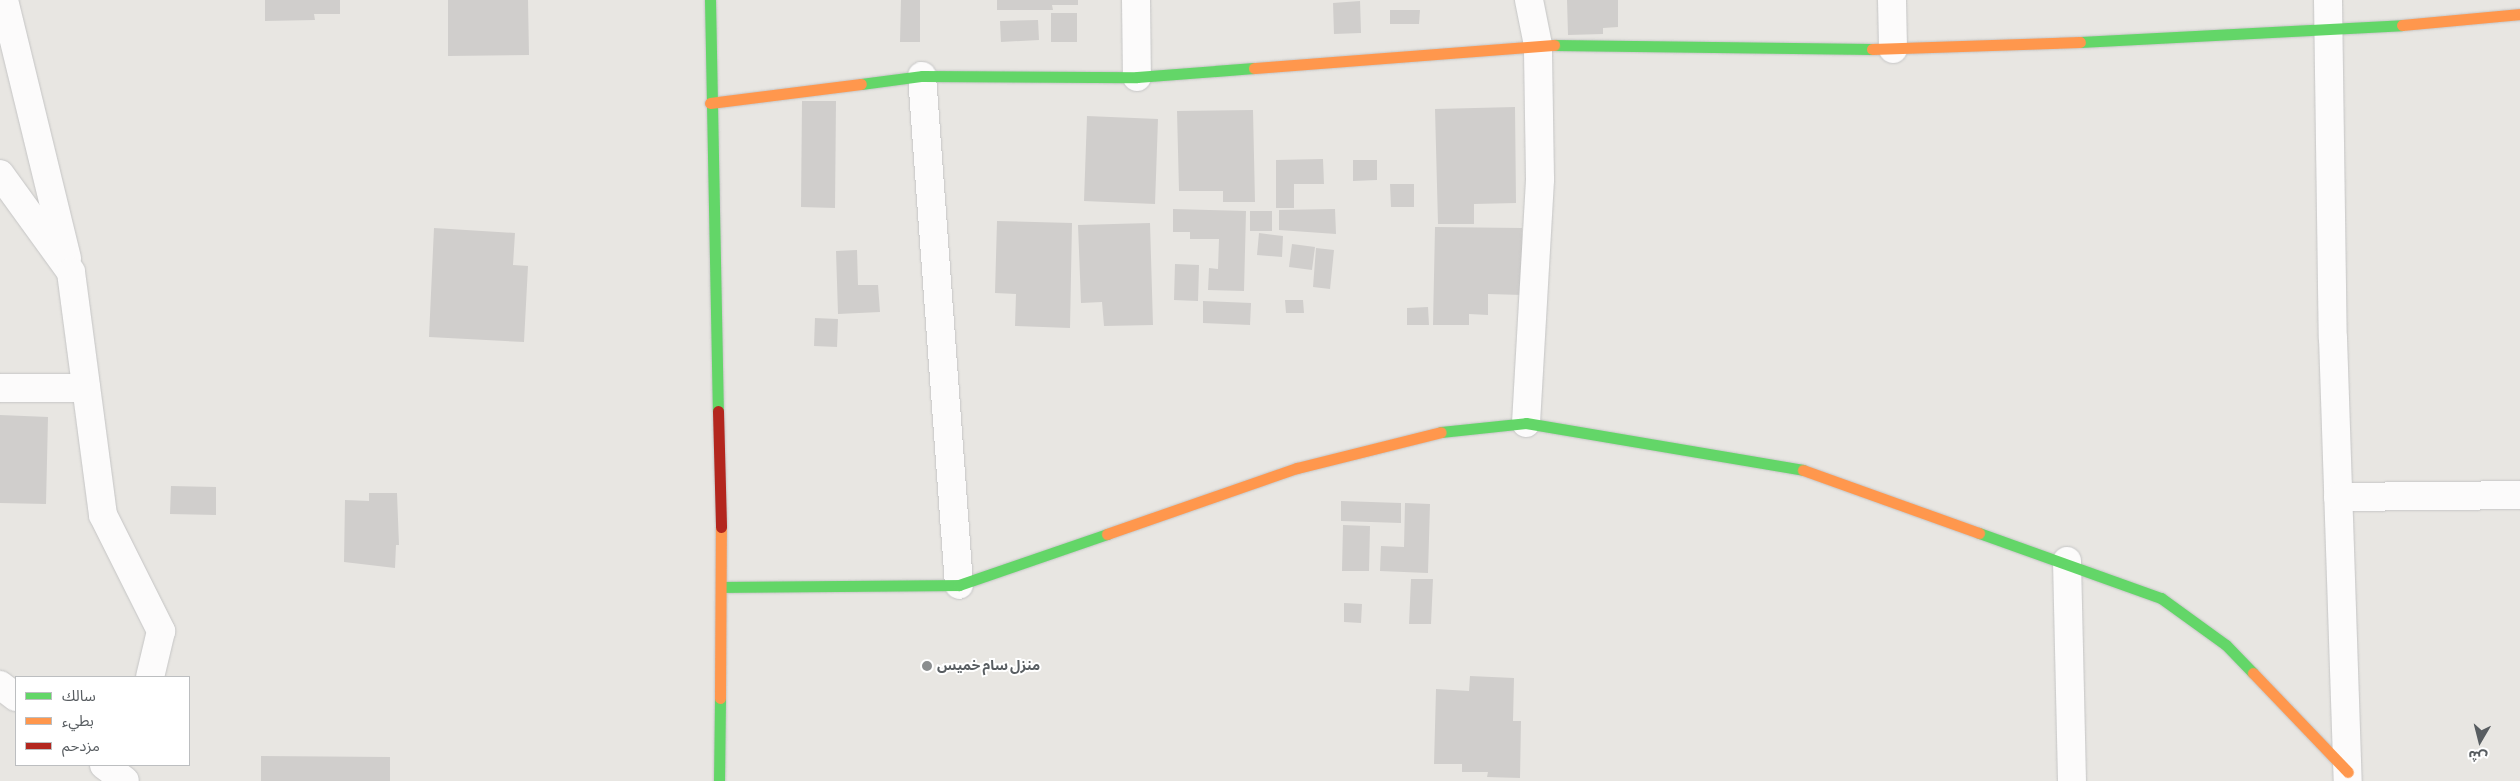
<!DOCTYPE html>
<meta charset="utf-8">
<style>
body{margin:0}
#map{position:relative;width:2520px;height:781px;overflow:hidden;background:#e8e6e2;font-family:"Alegreya Sans","Noto Sans Arabic",sans-serif}
div>[style]{position:absolute}
.building>*{inset:0;background:#d0cecc}
.roads{filter:drop-shadow(0 0 1px #c5c5c5) drop-shadow(0 0 1px #c5c5c5)}
.street>*{height:28px;margin:-14px;padding:0 14px;transform-origin:14px;border-radius:14px;background:#fcfbfb}
.fast>*{height:11px;margin:-5.5px;padding:0 5.5px;transform-origin:5.5px;border-radius:5.5px;background:#63d668}
.slow>*{height:11px;margin:-5.5px;padding:0 5.5px;transform-origin:5.5px;border-radius:5.5px;background:#ff974d}
.jam>*{height:11px;margin:-5.5px;padding:0 5.5px;transform-origin:5.5px;border-radius:5.5px;background:#b3261e}
.dots>*{width:14px;height:14px;translate:-50% -50%;box-sizing:border-box;border:2px solid #fff;border-radius:50%}
span{translate:-50% -50%;white-space:nowrap;text-align:center;line-height:1.15;-webkit-text-stroke:4px #fff;paint-order:stroke}
.poi-label{font-size:14px;color:#585d61;font-weight:700}
.left{translate:0 -50%;text-align:left}
.legend{position:absolute;left:15px;top:676px;width:175px;height:90px;box-sizing:border-box;background:#fff;border:1px solid #bcbec0;margin:0;padding:6px 9px;list-style:none;font-size:15px;color:#585d61}
.legend li{display:flex;align-items:center;gap:10px;height:25px}
.legend b{width:25px;border:1px solid #bcbec0}
.north{position:absolute;left:2455px;top:716px;width:50px;height:50px;-webkit-text-stroke:4px #fff;paint-order:stroke;rotate:188deg;font-size:14px;font-weight:700;line-height:20px;text-align:center;color:#585d61}
.north::after{content:'';display:block;margin:auto;width:18px;height:22px;background:#585d61;clip-path:polygon(50% 0,100% 100%,50% 72%,0 100%)}
</style>
<div id="map">
<div class="building">
<i style="clip-path:polygon(265px 0,340px 0,340px 14px,314px 14px,315px 20px,265px 21px)"></i>
<i style="clip-path:polygon(448px 0,528px 0,529px 55px,448px 56px)"></i>
<i style="clip-path:polygon(901px 0,920px 0,920px 42px,900px 42px)"></i>
<i style="clip-path:polygon(997px 0,1078px 0,1078px 5px,1052px 5px,1053px 10px,997px 10px)"></i>
<i style="clip-path:polygon(1567px 0,1618px 0,1618px 27px,1603px 28px,1603px 34px,1568px 35px)"></i>
<i style="clip-path:polygon(1360px 1px,1361px 33px,1334px 34px,1333px 3px)"></i>
<i style="clip-path:polygon(1390px 10px,1420px 10px,1419px 24px,1390px 24px)"></i>
<i style="clip-path:polygon(1051px 13px,1077px 13px,1077px 42px,1051px 42px)"></i>
<i style="clip-path:polygon(1038px 20px,1039px 40px,1001px 42px,1000px 21px)"></i>
<i style="clip-path:polygon(802px 101px,836px 101px,835px 208px,801px 207px)"></i>
<i style="clip-path:polygon(1515px 107px,1516px 203px,1474px 204px,1474px 224px,1438px 224px,1435px 109px)"></i>
<i style="clip-path:polygon(1253px 110px,1255px 202px,1223px 202px,1223px 191px,1179px 191px,1177px 111px)"></i>
<i style="clip-path:polygon(1087px 116px,1158px 119px,1155px 204px,1084px 201px)"></i>
<i style="clip-path:polygon(1323px 159px,1324px 184px,1294px 184px,1294px 208px,1276px 208px,1276px 160px)"></i>
<i style="clip-path:polygon(1353px 160px,1377px 160px,1377px 180px,1353px 181px)"></i>
<i style="clip-path:polygon(1390px 184px,1414px 184px,1414px 207px,1391px 207px)"></i>
<i style="clip-path:polygon(1173px 209px,1246px 211px,1244px 291px,1208px 290px,1209px 268px,1218px 269px,1219px 239px,1190px 239px,1190px 232px,1173px 232px)"></i>
<i style="clip-path:polygon(1335px 209px,1336px 234px,1279px 230px,1279px 210px)"></i>
<i style="clip-path:polygon(1250px 211px,1272px 211px,1272px 231px,1250px 231px)"></i>
<i style="clip-path:polygon(997px 221px,1072px 223px,1070px 328px,1015px 326px,1016px 294px,995px 293px)"></i>
<i style="clip-path:polygon(1150px 223px,1153px 325px,1104px 326px,1102px 302px,1081px 303px,1078px 225px)"></i>
<i style="clip-path:polygon(1435px 227px,1522px 228px,1522px 295px,1488px 294px,1488px 315px,1469px 314px,1469px 325px,1433px 325px)"></i>
<i style="clip-path:polygon(434px 228px,515px 233px,513px 265px,528px 266px,524px 342px,429px 337px)"></i>
<i style="clip-path:polygon(1259px 233px,1283px 236px,1282px 257px,1257px 255px)"></i>
<i style="clip-path:polygon(1292px 244px,1315px 247px,1312px 270px,1289px 267px)"></i>
<i style="clip-path:polygon(1316px 248px,1334px 250px,1330px 289px,1313px 287px)"></i>
<i style="clip-path:polygon(857px 250px,858px 285px,878px 285px,880px 312px,838px 314px,836px 251px)"></i>
<i style="clip-path:polygon(1175px 264px,1199px 265px,1198px 301px,1174px 300px)"></i>
<i style="clip-path:polygon(1285px 300px,1303px 300px,1304px 313px,1286px 313px)"></i>
<i style="clip-path:polygon(1203px 301px,1251px 303px,1250px 325px,1203px 323px)"></i>
<i style="clip-path:polygon(1428px 307px,1429px 325px,1407px 325px,1407px 308px)"></i>
<i style="clip-path:polygon(815px 318px,838px 319px,837px 347px,814px 346px)"></i>
<i style="clip-path:polygon(0 415px,48px 417px,46px 504px,0 503px)"></i>
<i style="clip-path:polygon(171px 486px,216px 487px,216px 515px,170px 514px)"></i>
<i style="clip-path:polygon(369px 493px,397px 493px,399px 545px,396px 545px,395px 568px,344px 562px,345px 500px,369px 501px)"></i>
<i style="clip-path:polygon(1341px 501px,1401px 503px,1401px 523px,1341px 521px)"></i>
<i style="clip-path:polygon(1405px 503px,1430px 504px,1428px 573px,1380px 571px,1381px 546px,1404px 547px)"></i>
<i style="clip-path:polygon(1343px 525px,1370px 526px,1369px 571px,1342px 571px)"></i>
<i style="clip-path:polygon(1411px 579px,1433px 579px,1431px 624px,1409px 624px)"></i>
<i style="clip-path:polygon(1344px 603px,1362px 604px,1361px 623px,1344px 622px)"></i>
<i style="clip-path:polygon(1470px 676px,1514px 678px,1513px 721px,1521px 721px,1520px 778px,1487px 777px,1488px 772px,1462px 772px,1462px 764px,1434px 764px,1436px 689px,1469px 691px)"></i>
<i style="clip-path:polygon(261px 756px,390px 757px,390px 781px,261px 781px)"></i>
</div>
<div class="roads">
<div class="street">
<i style="left:4px;top:0;width:266px;rotate:76.3deg"></i>
<i style="left:1136px;top:0;width:77px;rotate:89.3deg"></i>
<i style="left:1892px;top:0;width:49px;rotate:88.8deg"></i>
<i style="left:2328px;top:0;width:338px;rotate:89.2deg"></i>
<i style="left:2333px;top:338px;width:443px;rotate:88.1deg"></i>
<i style="left:922px;top:76px;width:510px;rotate:85.84deg"></i>
<i style="left:0;top:174px;width:121px;rotate:54.1deg"></i>
<i style="left:71px;top:272px;width:245px;rotate:82.5deg"></i>
<i style="left:103px;top:515px;width:130px;rotate:63.4deg"></i>
<i style="left:161px;top:631px;width:47px;rotate:103.4deg"></i>
<i style="left:0;top:388px;width:86px"></i>
<i style="left:1526px;top:423px;width:244px;rotate:-86.7deg"></i>
<i style="left:1540px;top:179px;width:134px;rotate:-90.9deg"></i>
<i style="left:1538px;top:45px;width:46px;rotate:-101.3deg"></i>
<i style="left:2338px;top:497px;width:182px;rotate:-0.6deg"></i>
<i style="left:2067px;top:561px;width:220px;rotate:88.7deg"></i>
<i style="left:0;top:685px;width:20px;rotate:37deg"></i>
<i style="left:104px;top:765px;width:26px;rotate:37deg"></i>
</div>
<div class="fast">
<i style="left:710px;top:0;width:411px;rotate:88.9deg"></i>
<i style="left:2080px;top:42px;width:322px;rotate:-3deg"></i>
<i style="left:1554px;top:45px;width:318px;rotate:0.7deg"></i>
<i style="left:861px;top:84px;width:62px;rotate:-7.5deg"></i>
<i style="left:922px;top:76px;width:215px;rotate:0.3deg"></i>
<i style="left:1137px;top:77px;width:117px;rotate:-4.4deg"></i>
<i style="left:1441px;top:432px;width:85px;rotate:-6deg"></i>
<i style="left:1526px;top:423px;width:281px;rotate:9.6deg"></i>
<i style="left:1979px;top:533px;width:193px;rotate:19.7deg"></i>
<i style="left:2161px;top:598px;width:80px;rotate:35.9deg"></i>
<i style="left:2226px;top:645px;width:39px;rotate:46deg"></i>
<i style="left:722px;top:587px;width:237px;rotate:-0.5deg"></i>
<i style="left:959px;top:585px;width:157px;rotate:-19deg"></i>
<i style="left:719px;top:781px;width:83px;rotate:-89.3deg"></i>
</div>
<div class="slow">
<i style="left:2402px;top:25px;width:119px;rotate:-5.3deg"></i>
<i style="left:1872px;top:49px;width:208px;rotate:-1.9deg"></i>
<i style="left:1254px;top:68px;width:301px;rotate:-4.4deg"></i>
<i style="left:710px;top:103px;width:152px;rotate:-7.2deg"></i>
<i style="left:1803px;top:470px;width:187px;rotate:19.7deg"></i>
<i style="left:1107px;top:534px;width:201px;rotate:-19.2deg"></i>
<i style="left:1297px;top:468px;width:148px;rotate:-14deg"></i>
<i style="left:2253px;top:673px;width:137px;rotate:46.2deg"></i>
<i style="left:720px;top:698px;width:171px;rotate:-89.7deg"></i>
</div>
<div class="jam">
<i style="left:718px;top:411px;width:116px;rotate:88.5deg"></i>
</div>
</div>
<div class="dots">
<i style="left:927px;top:666px;background:#8a8d8e"></i>
</div>
<div class="poi-label">
<span class="left" style="left:937px;top:666px">منزل سام خميس</span>
</div>
<ul class="legend">
<li><b style="height:6px;background:#63d668"></b>سالك</li>
<li><b style="height:6px;background:#ff974d"></b>بطيء</li>
<li><b style="height:6px;background:#b3261e"></b>مزدحم</li>
</ul>
<div class="north">ش</div>
</div>
